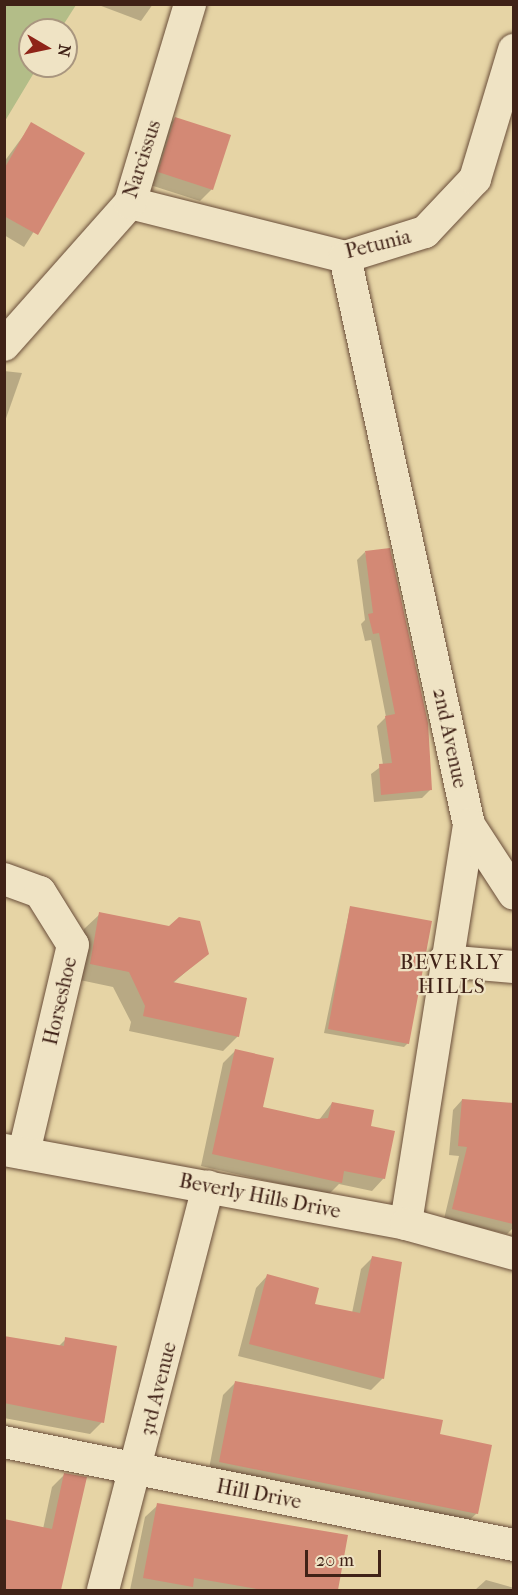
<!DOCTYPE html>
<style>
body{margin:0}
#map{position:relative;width:518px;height:1595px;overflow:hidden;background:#e6d4a5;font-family:"IM FELL French Canon",serif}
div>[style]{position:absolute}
.green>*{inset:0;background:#b3bd88}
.shadow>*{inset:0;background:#0003}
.building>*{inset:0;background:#d38975}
.roads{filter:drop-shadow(0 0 2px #6a4e3a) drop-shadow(0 0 2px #6a4e3a)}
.street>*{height:32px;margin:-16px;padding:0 16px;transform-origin:16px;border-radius:16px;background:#efe3c4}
span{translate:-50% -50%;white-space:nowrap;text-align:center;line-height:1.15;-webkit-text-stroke:4.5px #efe3c4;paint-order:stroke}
.street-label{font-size:20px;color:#402217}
.neighbourhood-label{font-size:21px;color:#402217;letter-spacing:1.5px}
.frame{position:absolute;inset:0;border:6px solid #402217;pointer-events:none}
.north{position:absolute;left:18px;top:18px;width:60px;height:60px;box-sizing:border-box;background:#efe3c4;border:2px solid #a9967f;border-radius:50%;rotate:99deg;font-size:16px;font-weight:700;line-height:24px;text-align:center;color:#402217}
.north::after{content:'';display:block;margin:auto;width:21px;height:27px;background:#8f2418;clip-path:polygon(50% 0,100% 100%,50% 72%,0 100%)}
.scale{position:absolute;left:305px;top:1550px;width:76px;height:27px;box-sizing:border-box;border:3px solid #402217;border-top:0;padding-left:8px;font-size:18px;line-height:21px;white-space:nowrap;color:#402217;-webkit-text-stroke:4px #efe3c4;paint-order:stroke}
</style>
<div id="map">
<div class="green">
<i style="clip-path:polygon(5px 4px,76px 5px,60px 30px,30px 30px,30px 66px,38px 66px,5px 121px)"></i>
</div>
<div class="shadow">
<i style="clip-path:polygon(96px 4px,153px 4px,141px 21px)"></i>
<i style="clip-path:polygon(175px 118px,212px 189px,200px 201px,147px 184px,163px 131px)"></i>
<i style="clip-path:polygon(32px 124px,83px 154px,24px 247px,4px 235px,4px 162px)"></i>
<i style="clip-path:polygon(4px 371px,22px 373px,4px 424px)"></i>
<i style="clip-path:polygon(365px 552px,431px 789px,422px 798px,374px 802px,371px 774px,383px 765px,377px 726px,386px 717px,371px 640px,365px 641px,361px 624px,365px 620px,357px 560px)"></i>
<i style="clip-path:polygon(350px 908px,408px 1043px,404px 1047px,324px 1033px)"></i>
<i style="clip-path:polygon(100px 914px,207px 953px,172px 984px,238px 1036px,223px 1051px,129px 1031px,131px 1022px,113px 987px,75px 979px,84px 929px)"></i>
<i style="clip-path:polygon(235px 1051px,261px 1109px,319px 1120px,332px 1103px,369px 1128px,384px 1178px,372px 1191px,339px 1184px,328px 1195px,201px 1166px,223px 1063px)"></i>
<i style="clip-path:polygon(462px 1100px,514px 1108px,514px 1227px,507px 1234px,444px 1219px,459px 1156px,449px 1155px,453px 1110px)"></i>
<i style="clip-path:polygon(372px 1258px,383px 1378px,371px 1390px,238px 1356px,256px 1288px,267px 1276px,313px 1305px,352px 1313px,361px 1269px)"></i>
<i style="clip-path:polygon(4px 1337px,58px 1347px,66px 1339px,102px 1422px,90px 1434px,4px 1418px)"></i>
<i style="clip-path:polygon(235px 1383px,438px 1435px,477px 1513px,464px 1525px,208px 1474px,223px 1395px)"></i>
<i style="clip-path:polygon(65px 1474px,85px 1478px,60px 1590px,4px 1590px,4px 1521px,43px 1529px,52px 1487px)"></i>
<i style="clip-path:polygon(158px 1505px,347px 1536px,337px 1590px,130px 1590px,145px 1517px)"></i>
<i style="clip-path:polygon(486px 1580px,514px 1588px,514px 1590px,475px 1590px)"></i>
</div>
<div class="building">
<i style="clip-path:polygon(175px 117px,231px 135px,213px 190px,158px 172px)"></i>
<i style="clip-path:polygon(31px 122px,85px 153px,38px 235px,4px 216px,4px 169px)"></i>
<i style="clip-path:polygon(390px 548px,428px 723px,432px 790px,381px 795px,379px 764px,392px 763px,385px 716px,395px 714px,379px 633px,373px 634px,368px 614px,373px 613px,365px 551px)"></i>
<i style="clip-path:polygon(350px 906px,432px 921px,409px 1044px,328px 1029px)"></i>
<i style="clip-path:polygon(99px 912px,169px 926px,179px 917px,200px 921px,209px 954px,173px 982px,247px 998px,239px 1037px,143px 1016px,145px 1006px,129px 972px,90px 964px)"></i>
<i style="clip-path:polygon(235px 1049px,274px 1058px,263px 1107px,317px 1119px,328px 1118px,332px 1102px,374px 1110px,371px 1126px,395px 1131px,385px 1179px,344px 1171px,342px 1183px,212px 1154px)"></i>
<i style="clip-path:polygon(462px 1099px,513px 1103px,513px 1224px,452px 1209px,467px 1147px,458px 1146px)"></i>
<i style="clip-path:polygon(372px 1256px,402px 1262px,384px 1379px,249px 1344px,267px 1274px,319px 1288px,315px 1304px,360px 1313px)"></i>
<i style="clip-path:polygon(4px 1336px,64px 1346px,65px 1337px,117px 1346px,104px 1423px,4px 1403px)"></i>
<i style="clip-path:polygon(235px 1381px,443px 1420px,440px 1434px,492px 1445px,478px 1514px,219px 1462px)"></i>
<i style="clip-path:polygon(64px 1473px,87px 1477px,61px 1590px,4px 1590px,4px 1519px,52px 1529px)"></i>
<i style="clip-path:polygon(157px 1503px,348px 1535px,338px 1590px,263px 1590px,194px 1578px,193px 1587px,143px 1578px)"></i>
</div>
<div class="roads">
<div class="street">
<i style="left:130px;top:203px;width:222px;rotate:14.1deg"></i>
<i style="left:345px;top:257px;width:84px;rotate:-17.4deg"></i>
<i style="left:425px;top:232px;width:73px;rotate:-46.7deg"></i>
<i style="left:475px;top:179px;width:135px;rotate:-73.2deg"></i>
<i style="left:345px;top:257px;width:581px;rotate:77.68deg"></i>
<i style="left:469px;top:825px;width:404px;rotate:99deg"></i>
<i style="left:4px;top:345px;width:190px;rotate:-48.4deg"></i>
<i style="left:130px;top:203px;width:208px;rotate:-73.2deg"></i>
<i style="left:469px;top:825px;width:82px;rotate:56.9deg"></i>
<i style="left:4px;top:879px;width:38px;rotate:20deg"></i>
<i style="left:40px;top:892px;width:62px;rotate:58.1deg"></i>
<i style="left:73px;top:945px;width:214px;rotate:103.3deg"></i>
<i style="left:444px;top:961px;width:70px;rotate:4.9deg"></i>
<i style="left:4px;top:1150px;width:409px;rotate:10.4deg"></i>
<i style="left:406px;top:1224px;width:112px;rotate:15.5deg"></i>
<i style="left:4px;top:1442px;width:520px;rotate:11.42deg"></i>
<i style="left:103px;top:1590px;width:417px;rotate:-75.4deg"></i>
</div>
</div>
<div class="street-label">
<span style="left:142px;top:159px;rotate:-72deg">Narcissus</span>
<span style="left:378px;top:244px;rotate:-14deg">Petunia</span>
<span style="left:450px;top:738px;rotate:78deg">2nd Avenue</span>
<span style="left:60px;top:1001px;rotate:-77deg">Horseshoe</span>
<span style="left:260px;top:1196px;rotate:11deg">Beverly Hills Drive</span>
<span style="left:158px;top:1389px;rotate:-76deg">3rd Avenue</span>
<span style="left:259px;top:1494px;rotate:11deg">Hill Drive</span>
</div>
<div class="neighbourhood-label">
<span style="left:452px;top:974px">BEVERLY<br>HILLS</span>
</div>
<div class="frame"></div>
<div class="north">N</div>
<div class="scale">20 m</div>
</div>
